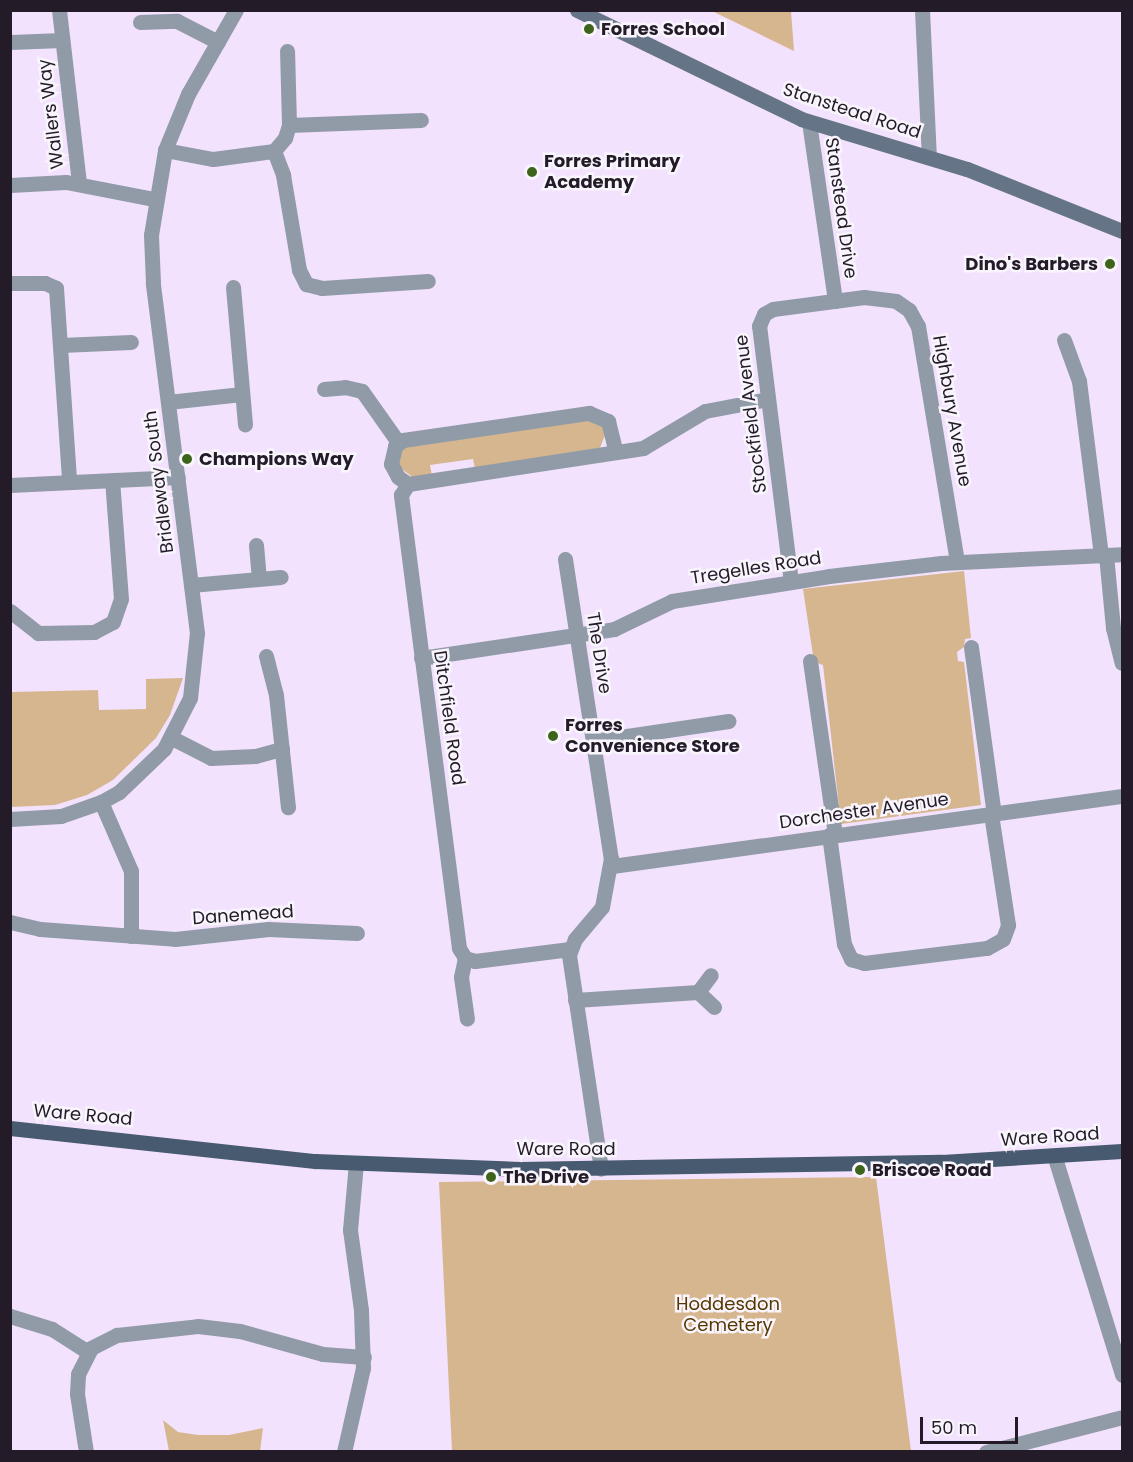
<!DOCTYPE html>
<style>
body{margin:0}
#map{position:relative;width:1133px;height:1462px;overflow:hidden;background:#f3e2fd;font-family:Poppins,sans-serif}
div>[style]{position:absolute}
.green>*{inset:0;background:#d6b68f}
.street>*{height:15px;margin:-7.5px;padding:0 7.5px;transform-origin:7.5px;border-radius:7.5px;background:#909ba7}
.secondary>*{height:15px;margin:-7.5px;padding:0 7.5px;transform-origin:7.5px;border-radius:7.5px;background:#657587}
.primary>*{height:15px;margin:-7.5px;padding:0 7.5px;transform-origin:7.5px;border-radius:7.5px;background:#475a70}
.dots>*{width:16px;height:16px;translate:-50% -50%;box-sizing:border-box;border:3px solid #f9f5fc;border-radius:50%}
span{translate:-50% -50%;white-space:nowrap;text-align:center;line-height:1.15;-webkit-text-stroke:5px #f9f5fc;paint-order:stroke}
.poi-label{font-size:18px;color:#231b27;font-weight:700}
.left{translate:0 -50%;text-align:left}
.right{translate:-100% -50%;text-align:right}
.street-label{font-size:18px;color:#231b27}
.park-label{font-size:18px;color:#573600}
.frame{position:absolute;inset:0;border:12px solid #231b27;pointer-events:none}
.scale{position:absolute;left:920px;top:1417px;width:98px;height:27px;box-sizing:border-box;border:3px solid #231b27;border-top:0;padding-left:8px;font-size:18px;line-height:21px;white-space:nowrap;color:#231b27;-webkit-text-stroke:4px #f9f5fc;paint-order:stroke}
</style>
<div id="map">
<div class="green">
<i style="clip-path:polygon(712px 11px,791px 11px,794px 51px)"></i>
<i style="clip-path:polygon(590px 419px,602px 422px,605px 435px,600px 448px,475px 469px,473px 459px,430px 465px,432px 476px,414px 478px,399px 467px,398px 453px,405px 444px)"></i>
<i style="clip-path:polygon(964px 571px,971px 638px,965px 639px,964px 647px,957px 652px,958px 661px,964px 662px,981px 805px,841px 824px,823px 665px,814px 662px,803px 589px)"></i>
<i style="clip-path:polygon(183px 678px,170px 715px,156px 738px,113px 780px,87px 795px,55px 805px,11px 807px,11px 692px,98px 690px,99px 710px,146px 709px,146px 679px)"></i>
<i style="clip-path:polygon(876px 1177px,911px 1451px,452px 1451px,439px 1182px)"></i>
<i style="clip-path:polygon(163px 1420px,178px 1432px,198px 1435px,229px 1435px,263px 1428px,260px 1451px,169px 1451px)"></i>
</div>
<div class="street">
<i style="left:59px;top:10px;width:175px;rotate:83.4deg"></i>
<i style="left:922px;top:10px;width:147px;rotate:87.3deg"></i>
<i style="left:140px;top:22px;width:37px;rotate:-2deg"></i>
<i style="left:177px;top:21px;width:46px;rotate:27.1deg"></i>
<i style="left:10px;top:42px;width:52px;rotate:-2.2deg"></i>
<i style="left:809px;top:122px;width:181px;rotate:81.7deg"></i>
<i style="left:289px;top:125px;width:132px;rotate:-2.2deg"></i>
<i style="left:165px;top:150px;width:49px;rotate:10.6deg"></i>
<i style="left:213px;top:159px;width:62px;rotate:-7.5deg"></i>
<i style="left:274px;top:151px;width:17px;rotate:-50deg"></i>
<i style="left:285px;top:138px;width:14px;rotate:-73deg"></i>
<i style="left:289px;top:125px;width:74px;rotate:-91.5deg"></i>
<i style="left:274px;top:151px;width:26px;rotate:69deg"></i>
<i style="left:283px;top:175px;width:96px;rotate:80.4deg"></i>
<i style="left:299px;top:270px;width:16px;rotate:63deg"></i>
<i style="left:306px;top:284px;width:16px;rotate:14deg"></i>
<i style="left:322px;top:288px;width:106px;rotate:-3.8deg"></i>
<i style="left:10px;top:185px;width:56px;rotate:-3.1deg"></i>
<i style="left:66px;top:182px;width:90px;rotate:10.9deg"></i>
<i style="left:10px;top:283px;width:35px"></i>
<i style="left:45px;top:283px;width:12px;rotate:24deg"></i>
<i style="left:56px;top:288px;width:193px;rotate:86.1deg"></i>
<i style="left:233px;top:287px;width:138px;rotate:85deg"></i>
<i style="left:1064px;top:340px;width:44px;rotate:69.9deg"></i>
<i style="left:1079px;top:381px;width:176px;rotate:82.8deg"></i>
<i style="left:61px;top:345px;width:70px;rotate:-2.5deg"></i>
<i style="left:324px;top:389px;width:21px;rotate:-5deg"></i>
<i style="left:345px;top:387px;width:17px;rotate:13deg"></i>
<i style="left:362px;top:391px;width:62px;rotate:54.8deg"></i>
<i style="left:168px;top:402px;width:74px;rotate:-6.2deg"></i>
<i style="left:408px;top:484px;width:12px;rotate:-145deg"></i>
<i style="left:398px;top:477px;width:15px;rotate:-118deg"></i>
<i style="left:391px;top:464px;width:18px;rotate:-77deg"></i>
<i style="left:395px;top:446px;width:10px;rotate:-37deg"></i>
<i style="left:403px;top:440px;width:188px;rotate:-8.3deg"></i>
<i style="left:589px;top:413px;width:21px;rotate:23deg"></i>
<i style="left:608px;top:421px;width:32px;rotate:76deg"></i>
<i style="left:10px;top:485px;width:168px;rotate:-2.7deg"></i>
<i style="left:256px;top:545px;width:33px;rotate:85deg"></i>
<i style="left:1106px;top:555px;width:73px;rotate:84.5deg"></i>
<i style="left:1113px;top:628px;width:36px;rotate:76deg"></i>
<i style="left:565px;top:559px;width:303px;rotate:81.3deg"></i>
<i style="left:611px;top:858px;width:50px;rotate:100.4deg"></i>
<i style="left:602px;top:907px;width:42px;rotate:130.2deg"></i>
<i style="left:575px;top:939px;width:17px;rotate:111deg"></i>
<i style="left:569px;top:955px;width:216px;rotate:81.5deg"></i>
<i style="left:791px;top:582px;width:258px;rotate:-97.1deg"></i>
<i style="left:759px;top:326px;width:13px;rotate:-67deg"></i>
<i style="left:764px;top:314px;width:10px;rotate:-29deg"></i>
<i style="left:773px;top:309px;width:92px;rotate:-7.5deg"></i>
<i style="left:864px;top:297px;width:32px;rotate:7deg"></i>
<i style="left:896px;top:301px;width:16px;rotate:35deg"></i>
<i style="left:909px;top:310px;width:18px;rotate:61deg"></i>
<i style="left:918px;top:326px;width:239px;rotate:80.6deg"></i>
<i style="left:191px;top:585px;width:90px;rotate:-5.1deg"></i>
<i style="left:10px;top:611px;width:36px;rotate:38deg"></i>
<i style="left:38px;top:633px;width:56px;rotate:-1deg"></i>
<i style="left:94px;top:632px;width:21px;rotate:-28deg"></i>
<i style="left:113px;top:622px;width:24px;rotate:-71deg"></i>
<i style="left:121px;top:599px;width:119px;rotate:-94.3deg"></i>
<i style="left:971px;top:647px;width:169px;rotate:82.2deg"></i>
<i style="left:266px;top:656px;width:40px;rotate:75.6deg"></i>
<i style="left:276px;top:695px;width:113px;rotate:83.9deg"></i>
<i style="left:421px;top:658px;width:195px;rotate:-8.5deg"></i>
<i style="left:614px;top:629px;width:64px;rotate:-25.8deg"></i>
<i style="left:672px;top:601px;width:159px;rotate:-9deg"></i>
<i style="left:829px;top:576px;width:113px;rotate:-6.6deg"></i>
<i style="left:941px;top:563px;width:181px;rotate:-2.8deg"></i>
<i style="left:810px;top:661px;width:176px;rotate:81.8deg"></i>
<i style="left:172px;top:738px;width:44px;rotate:27.1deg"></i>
<i style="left:211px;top:758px;width:44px;rotate:-2.6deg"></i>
<i style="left:255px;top:756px;width:28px;rotate:-15deg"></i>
<i style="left:593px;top:741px;width:137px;rotate:-8.4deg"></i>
<i style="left:101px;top:802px;width:75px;rotate:66.5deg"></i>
<i style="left:131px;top:871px;width:65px;rotate:90deg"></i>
<i style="left:10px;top:819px;width:51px;rotate:-3.4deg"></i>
<i style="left:61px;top:816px;width:42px;rotate:-19.3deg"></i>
<i style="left:101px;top:802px;width:21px;rotate:-29deg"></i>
<i style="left:119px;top:792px;width:62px;rotate:-43.7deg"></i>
<i style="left:164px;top:749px;width:57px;rotate:-63deg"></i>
<i style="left:190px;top:698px;width:65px;rotate:-83.9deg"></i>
<i style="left:197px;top:633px;width:353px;rotate:-97.2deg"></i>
<i style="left:153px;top:283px;width:48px;rotate:-92.4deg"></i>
<i style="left:151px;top:235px;width:86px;rotate:-80.6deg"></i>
<i style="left:165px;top:150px;width:61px;rotate:-67.7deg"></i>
<i style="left:188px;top:94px;width:97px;rotate:-60.3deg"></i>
<i style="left:829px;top:835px;width:110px;rotate:82.2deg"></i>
<i style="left:844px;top:944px;width:17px;rotate:65deg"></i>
<i style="left:851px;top:959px;width:14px;rotate:17deg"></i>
<i style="left:864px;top:963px;width:124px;rotate:-7deg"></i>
<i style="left:987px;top:948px;width:18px;rotate:-29deg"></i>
<i style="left:1003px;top:939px;width:15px;rotate:-70deg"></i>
<i style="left:1008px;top:925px;width:112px;rotate:-98.7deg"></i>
<i style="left:612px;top:866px;width:515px;rotate:-7.82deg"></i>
<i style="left:10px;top:922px;width:31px;rotate:13deg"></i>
<i style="left:40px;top:929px;width:135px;rotate:4.2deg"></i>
<i style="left:175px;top:939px;width:94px;rotate:-6.1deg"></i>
<i style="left:268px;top:929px;width:89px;rotate:2.6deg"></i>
<i style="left:570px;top:949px;width:96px;rotate:172.8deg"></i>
<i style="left:475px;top:961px;width:10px;rotate:-163deg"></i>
<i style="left:465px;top:958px;width:12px;rotate:-121deg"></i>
<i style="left:459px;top:948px;width:457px;rotate:-97.3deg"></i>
<i style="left:401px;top:495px;width:13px;rotate:-58deg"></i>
<i style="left:408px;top:484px;width:238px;rotate:-8.7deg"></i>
<i style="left:643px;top:448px;width:72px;rotate:-30.8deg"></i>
<i style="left:705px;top:411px;width:64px;rotate:-10.8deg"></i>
<i style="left:465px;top:958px;width:19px;rotate:102deg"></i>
<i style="left:461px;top:977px;width:42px;rotate:81.9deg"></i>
<i style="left:698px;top:992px;width:22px;rotate:43deg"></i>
<i style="left:575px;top:1000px;width:123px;rotate:-3.7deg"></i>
<i style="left:698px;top:992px;width:21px;rotate:-53deg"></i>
<i style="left:1055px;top:1158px;width:227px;rotate:72.8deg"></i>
<i style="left:10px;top:1316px;width:44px;rotate:17.2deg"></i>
<i style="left:52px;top:1329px;width:43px;rotate:32.6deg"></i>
<i style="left:86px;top:1452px;width:59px;rotate:-98.8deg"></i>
<i style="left:77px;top:1394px;width:20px;rotate:-87deg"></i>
<i style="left:78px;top:1374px;width:29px;rotate:-63deg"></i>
<i style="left:91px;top:1348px;width:29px;rotate:-27deg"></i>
<i style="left:117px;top:1335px;width:81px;rotate:-6.3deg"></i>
<i style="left:198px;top:1326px;width:42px;rotate:6.8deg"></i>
<i style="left:240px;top:1331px;width:86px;rotate:15.5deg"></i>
<i style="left:323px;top:1354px;width:41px;rotate:4.2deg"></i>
<i style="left:344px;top:1452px;width:86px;rotate:-77.3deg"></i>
<i style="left:363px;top:1368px;width:58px;rotate:-92deg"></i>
<i style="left:361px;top:1310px;width:81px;rotate:-97.8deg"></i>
<i style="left:350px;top:1230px;width:67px;rotate:-84.9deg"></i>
<i style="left:986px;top:1452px;width:140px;rotate:-14.4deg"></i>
</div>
<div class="secondary">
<i style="left:577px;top:10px;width:249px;rotate:25.9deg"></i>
<i style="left:801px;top:119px;width:173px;rotate:16.8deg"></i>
<i style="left:967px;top:169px;width:167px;rotate:21.8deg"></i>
</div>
<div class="primary">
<i style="left:10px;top:1128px;width:307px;rotate:6.2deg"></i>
<i style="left:315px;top:1161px;width:205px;rotate:2.2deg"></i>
<i style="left:520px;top:1169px;width:422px;rotate:-1deg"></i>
<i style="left:942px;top:1162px;width:180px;rotate:-3.5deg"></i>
</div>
<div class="dots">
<i style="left:589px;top:29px;background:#3e631b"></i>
<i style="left:532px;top:172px;background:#3e631b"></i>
<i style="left:1110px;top:264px;background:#3e631b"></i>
<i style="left:187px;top:459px;background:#3e631b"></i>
<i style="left:553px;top:736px;background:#3e631b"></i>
<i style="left:860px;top:1170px;background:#3e631b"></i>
<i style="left:491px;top:1177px;background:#3e631b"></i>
</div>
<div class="poi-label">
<span class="left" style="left:601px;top:29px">Forres School</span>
<span class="left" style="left:544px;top:172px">Forres Primary<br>Academy</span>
<span class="right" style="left:1098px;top:264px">Dino's Barbers</span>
<span class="left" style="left:199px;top:459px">Champions Way</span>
<span class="left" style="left:565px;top:736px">Forres<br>Convenience Store</span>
<span class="left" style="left:872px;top:1170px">Briscoe Road</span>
<span class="left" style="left:503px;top:1177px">The Drive</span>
</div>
<div class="street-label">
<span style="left:852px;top:111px;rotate:18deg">Stanstead Road</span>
<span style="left:51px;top:114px;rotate:-97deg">Wallers Way</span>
<span style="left:841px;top:208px;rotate:82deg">Stanstead Drive</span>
<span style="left:952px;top:411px;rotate:80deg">Highbury Avenue</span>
<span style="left:751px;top:414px;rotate:-97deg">Stockfield Avenue</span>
<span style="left:159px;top:482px;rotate:-97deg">Bridleway South</span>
<span style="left:756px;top:568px;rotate:-9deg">Tregelles Road</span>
<span style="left:599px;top:653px;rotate:81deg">The Drive</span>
<span style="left:449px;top:718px;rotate:82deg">Ditchfield Road</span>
<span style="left:864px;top:811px;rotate:-8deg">Dorchester Avenue</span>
<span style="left:243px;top:915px;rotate:-4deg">Danemead</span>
<span style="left:83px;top:1115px;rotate:5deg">Ware Road</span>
<span style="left:1050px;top:1137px;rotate:-4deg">Ware Road</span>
<span style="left:566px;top:1149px">Ware Road</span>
</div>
<div class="park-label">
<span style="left:728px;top:1315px">Hoddesdon<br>Cemetery</span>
</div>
<div class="frame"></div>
<div class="scale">50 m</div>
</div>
